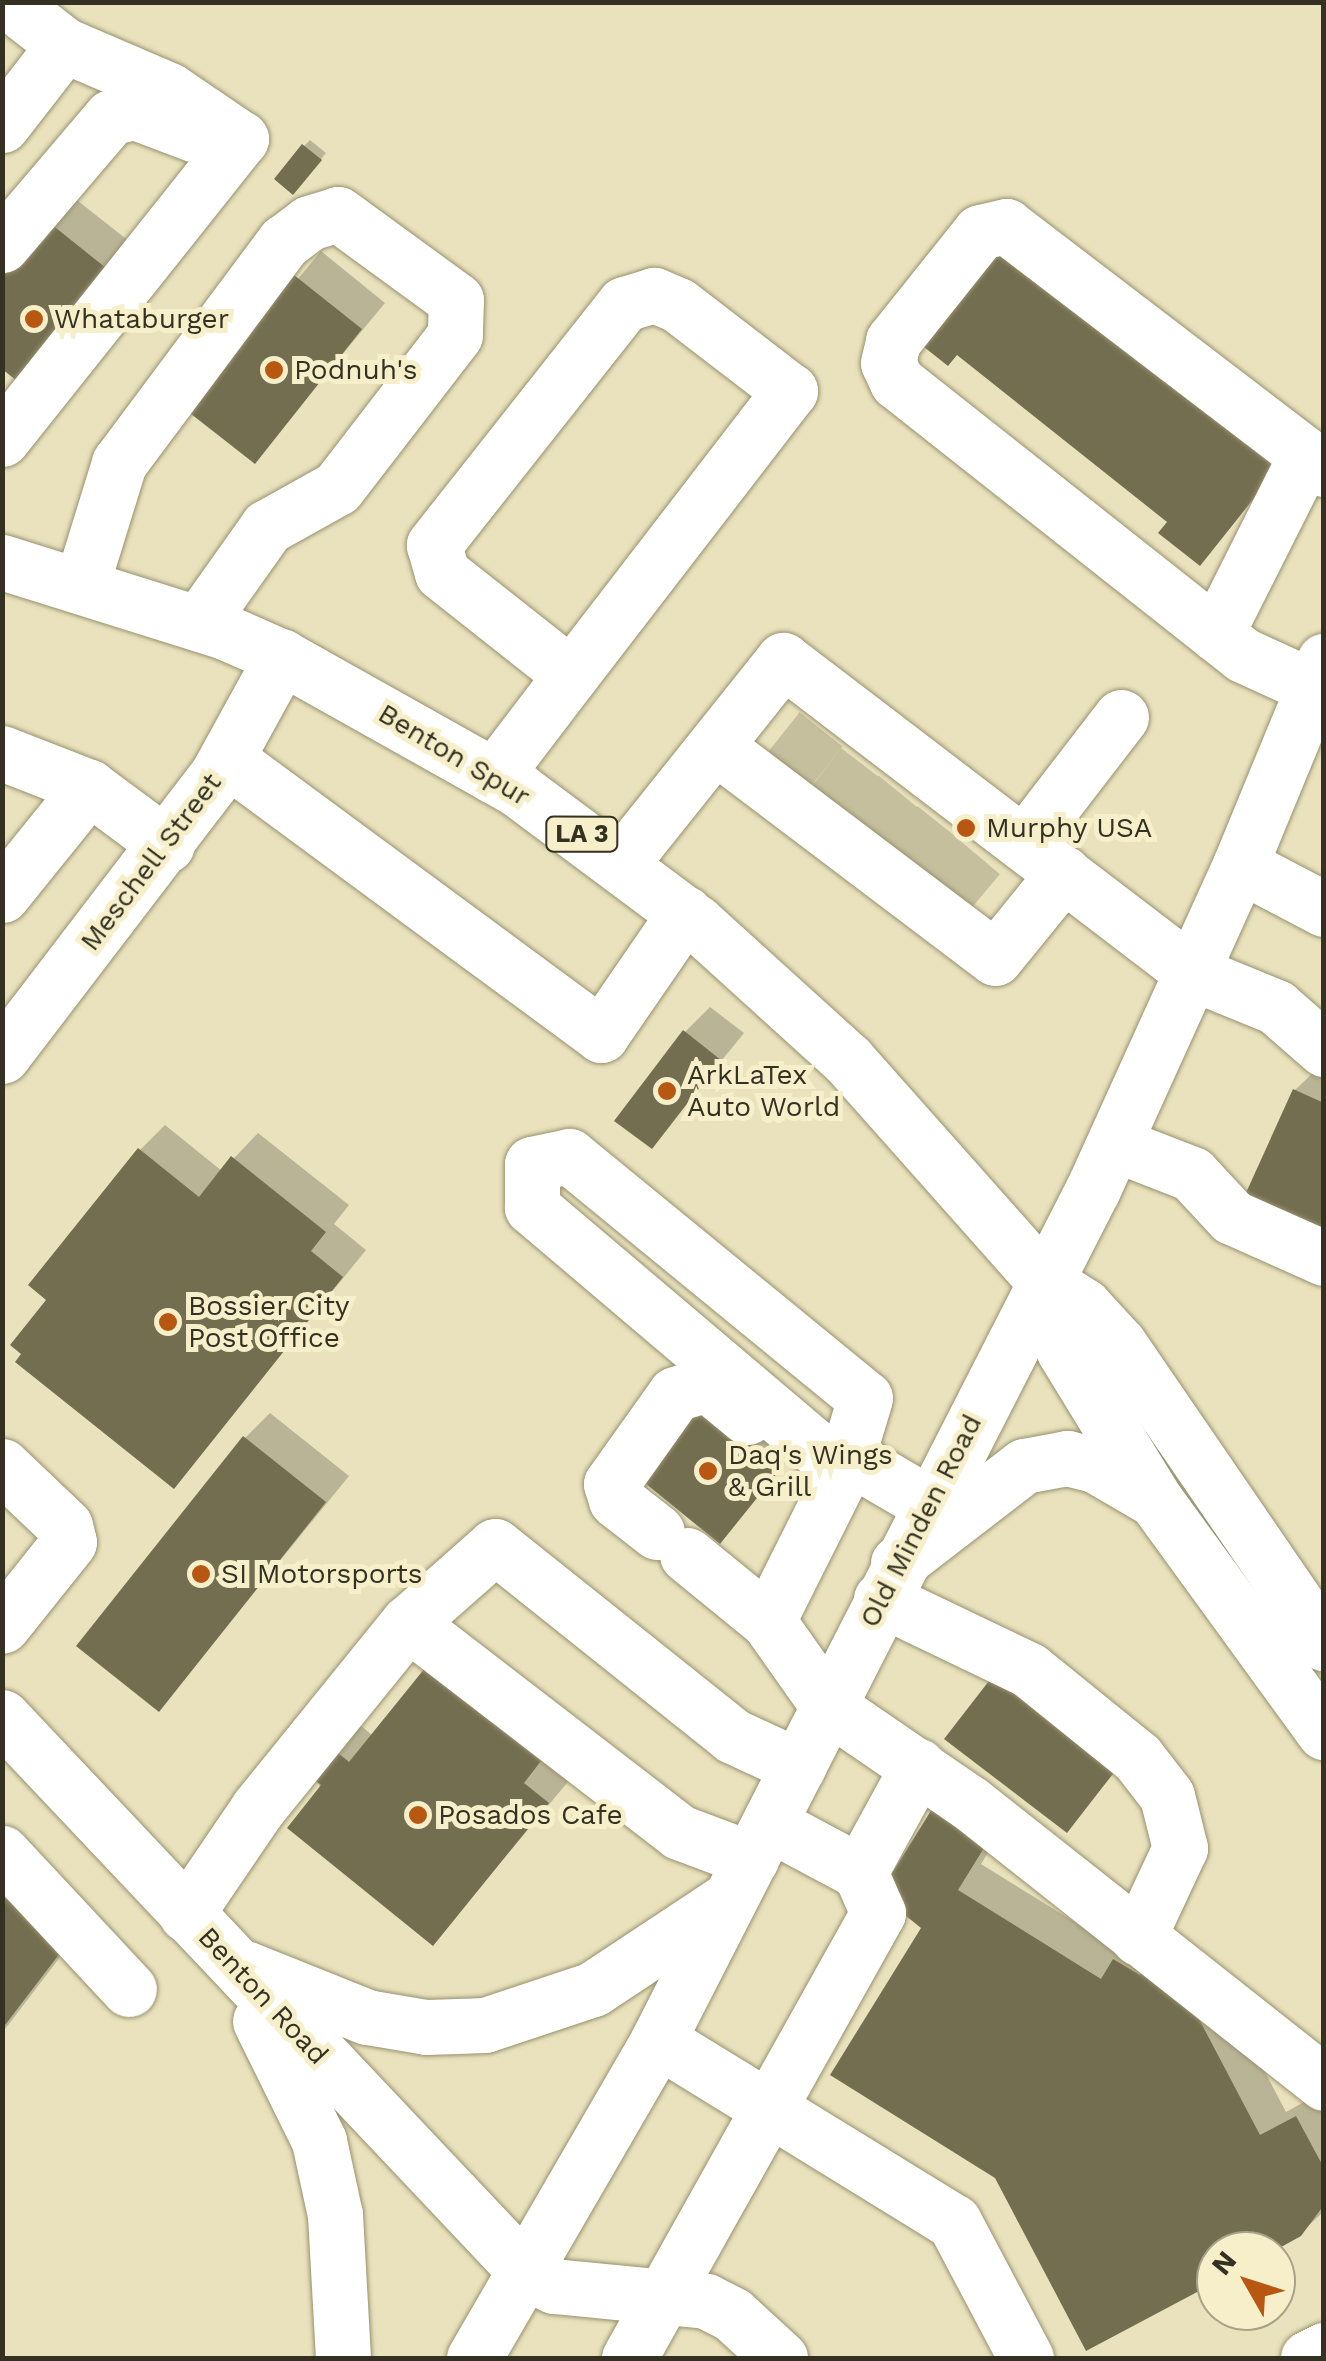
<!DOCTYPE html>
<style>
body{margin:0}
#map{position:relative;width:1326px;height:2361px;overflow:hidden;background:#e9e2bd;font-family:"Work Sans",sans-serif}
div>[style]{position:absolute}
.shadow>*{inset:0;background:#0003}
.building>*{inset:0;background:#746e51}
.minor-tunnel>*{height:55px;margin-top:-27.5px;transform-origin:0;background:repeating-linear-gradient(90deg,#c5bf9e 0 55px,transparent 0 83px)}
.roads{filter:drop-shadow(0 0 2px #97916e) drop-shadow(0 0 2px #97916e)}
.minor>*{height:55px;margin:-27.5px;padding:0 27.5px;transform-origin:27.5px;border-radius:27.5px;background:#fff}
.major>*{height:55px;margin:-27.5px;padding:0 27.5px;transform-origin:27.5px;border-radius:27.5px;background:#fff}
.highway>*{height:55px;margin:-27.5px;padding:0 27.5px;transform-origin:27.5px;border-radius:27.5px;background:#fff}
.dots>*{width:28px;height:28px;translate:-50% -50%;box-sizing:border-box;border:5px solid #f6efca;border-radius:50%}
span{translate:-50% -50%;white-space:nowrap;text-align:center;line-height:1.15;-webkit-text-stroke:10px #f6efca;paint-order:stroke}
.shield-label span{padding:2px 8px;background:#f6efca;border:2px solid;border-radius:8px;-webkit-text-stroke-width:0}
.shield-label{font-size:25px;color:#343122;font-weight:700}
.poi-label{font-size:28px;color:#343122}
.left{translate:0 -50%;text-align:left}
.street-label{font-size:28px;color:#343122}
.frame{position:absolute;inset:0;border:5px solid #343122;pointer-events:none}
.north{position:absolute;left:1196px;top:2231px;width:100px;height:100px;box-sizing:border-box;background:#f6efca;border:2px solid #a8a387;border-radius:50%;rotate:309deg;font-size:28px;font-weight:700;line-height:40px;text-align:center;color:#343122}
.north::after{content:'';display:block;margin:auto;width:35px;height:45px;background:#b75712;clip-path:polygon(50% 0,100% 100%,50% 72%,0 100%)}
</style>
<div id="map">
<div class="shadow">
<i style="clip-path:polygon(310px 140px,326px 153px,299px 186px,304px 146px)"></i>
<i style="clip-path:polygon(68px 193px,130px 242px,42px 352px,43px 218px)"></i>
<i style="clip-path:polygon(1036px 215px,1309px 431px,1200px 562px,1162px 532px,1171px 521px,958px 353px,948px 363px,927px 347px)"></i>
<i style="clip-path:polygon(321px 251px,385px 303px,254px 461px,190px 410px)"></i>
<i style="clip-path:polygon(710px 1007px,744px 1033px,652px 1146px,685px 1032px)"></i>
<i style="clip-path:polygon(1315px 1071px,1324px 1075px,1324px 1227px,1295px 1090px)"></i>
<i style="clip-path:polygon(165px 1125px,222px 1171px,258px 1133px,349px 1205px,334px 1224px,366px 1250px,174px 1486px,50px 1299px,140px 1150px)"></i>
<i style="clip-path:polygon(697px 1401px,798px 1447px,720px 1540px)"></i>
<i style="clip-path:polygon(270px 1413px,349px 1476px,159px 1709px,245px 1438px)"></i>
<i style="clip-path:polygon(427px 1669px,572px 1777px,433px 1943px,311px 1774px,358px 1723px,373px 1736px)"></i>
<i style="clip-path:polygon(994px 1678px,1133px 1750px,1067px 1830px)"></i>
<i style="clip-path:polygon(1015px 1809px,981px 1864px,1123px 1952px,1204px 1956px,1286px 2112px,1322px 2092px,1324px 2211px,1300px 2234px,1269px 2251px,1216px 2251px,1216px 2279px,925px 1928px,882px 1894px)"></i>
<i style="clip-path:polygon(2px 1852px,90px 1918px,2px 2033px)"></i>
</div>
<div class="building">
<i style="clip-path:polygon(302px 144px,322px 160px,293px 195px,274px 179px)"></i>
<i style="clip-path:polygon(41px 216px,106px 268px,17px 381px,2px 369px,2px 264px)"></i>
<i style="clip-path:polygon(1009px 239px,1286px 458px,1200px 566px,1158px 533px,1167px 522px,957px 355px,948px 366px,924px 347px)"></i>
<i style="clip-path:polygon(294px 275px,362px 329px,255px 464px,186px 410px)"></i>
<i style="clip-path:polygon(683px 1030px,721px 1060px,652px 1149px,614px 1121px)"></i>
<i style="clip-path:polygon(1293px 1089px,1324px 1103px,1324px 1229px,1245px 1195px)"></i>
<i style="clip-path:polygon(138px 1148px,199px 1197px,231px 1156px,326px 1232px,311px 1251px,343px 1277px,174px 1489px,15px 1362px,21px 1354px,10px 1345px,46px 1300px,28px 1285px)"></i>
<i style="clip-path:polygon(695px 1399px,781px 1468px,720px 1544px,635px 1475px)"></i>
<i style="clip-path:polygon(243px 1436px,326px 1502px,159px 1712px,76px 1646px)"></i>
<i style="clip-path:polygon(425px 1668px,541px 1761px,524px 1783px,549px 1803px,433px 1946px,287px 1828px,321px 1785px,308px 1775px,331px 1747px,349px 1762px)"></i>
<i style="clip-path:polygon(992px 1677px,1115px 1771px,1067px 1833px,944px 1739px)"></i>
<i style="clip-path:polygon(937px 1801px,992px 1835px,958px 1890px,1101px 1979px,1113px 1959px,1140px 1975px,1148px 1962px,1179px 1981px,1260px 2135px,1296px 2116px,1324px 2168px,1324px 2205px,1301px 2236px,1274px 2251px,1216px 2251px,1216px 2282px,1086px 2351px,995px 2178px,830px 2075px,921px 1928px,879px 1894px)"></i>
<i style="clip-path:polygon(2px 1896px,67px 1944px,2px 2029px)"></i>
</div>
<div class="minor-tunnel">
<i style="left:790px;top:768px;width:50px;rotate:-51.5deg"></i>
<i style="left:833px;top:803px;width:49px;rotate:-52.4deg"></i>
<i style="left:868px;top:831px;width:50px;rotate:-50.6deg"></i>
<i style="left:908px;top:862px;width:50px;rotate:-51.5deg"></i>
<i style="left:946px;top:895px;width:51px;rotate:-49.8deg"></i>
</div>
<div class="roads">
<div class="minor">
<i style="left:2px;top:125px;width:101px;rotate:-52.2deg"></i>
<i style="left:64px;top:45px;width:70px;rotate:-142deg"></i>
<i style="left:2px;top:245px;width:168px;rotate:-49.6deg"></i>
<i style="left:111px;top:117px;width:25px;rotate:-12deg"></i>
<i style="left:135px;top:112px;width:65px;rotate:20.7deg"></i>
<i style="left:2px;top:439px;width:384px;rotate:-51.5deg"></i>
<i style="left:241px;top:139px;width:87px;rotate:-145.8deg"></i>
<i style="left:169px;top:90px;width:114px;rotate:-156.8deg"></i>
<i style="left:81px;top:586px;width:129px;rotate:-72.8deg"></i>
<i style="left:119px;top:463px;width:276px;rotate:-53.3deg"></i>
<i style="left:284px;top:242px;width:31px;rotate:-37deg"></i>
<i style="left:309px;top:223px;width:30px;rotate:-17deg"></i>
<i style="left:338px;top:214px;width:146px;rotate:36.1deg"></i>
<i style="left:456px;top:300px;width:35px;rotate:92deg"></i>
<i style="left:455px;top:335px;width:193px;rotate:127.6deg"></i>
<i style="left:337px;top:488px;width:80px;rotate:150.9deg"></i>
<i style="left:267px;top:527px;width:118px;rotate:125.3deg"></i>
<i style="left:1216px;top:634px;width:196px;rotate:-63.3deg"></i>
<i style="left:1313px;top:687px;width:77px;rotate:-155.4deg"></i>
<i style="left:1243px;top:655px;width:441px;rotate:-141.7deg"></i>
<i style="left:897px;top:382px;width:21px;rotate:-115deg"></i>
<i style="left:888px;top:363px;width:23px;rotate:-77deg"></i>
<i style="left:893px;top:341px;width:139px;rotate:-51.4deg"></i>
<i style="left:980px;top:232px;width:27px;rotate:-13deg"></i>
<i style="left:1006px;top:226px;width:400px;rotate:37.4deg"></i>
<i style="left:715px;top:746px;width:351px;rotate:37.1deg"></i>
<i style="left:995px;top:958px;width:109px;rotate:-50.9deg"></i>
<i style="left:2px;top:753px;width:93px;rotate:21.3deg"></i>
<i style="left:89px;top:787px;width:97px;rotate:36.6deg"></i>
<i style="left:227px;top:759px;width:465px;rotate:36.4deg"></i>
<i style="left:601px;top:1035px;width:148px;rotate:-55.5deg"></i>
<i style="left:494px;top:776px;width:127px;rotate:-52.7deg"></i>
<i style="left:571px;top:675px;width:359px;rotate:-52.4deg"></i>
<i style="left:790px;top:391px;width:141px;rotate:-142.5deg"></i>
<i style="left:678px;top:305px;width:26px;rotate:-157deg"></i>
<i style="left:654px;top:295px;width:31px;rotate:163deg"></i>
<i style="left:624px;top:304px;width:307px;rotate:128.3deg"></i>
<i style="left:434px;top:545px;width:29px;rotate:74deg"></i>
<i style="left:442px;top:573px;width:164px;rotate:38.3deg"></i>
<i style="left:1024px;top:843px;width:159px;rotate:-52.4deg"></i>
<i style="left:621px;top:863px;width:260px;rotate:-51.4deg"></i>
<i style="left:783px;top:660px;width:516px;rotate:37.36deg"></i>
<i style="left:1193px;top:973px;width:90px;rotate:22.3deg"></i>
<i style="left:1276px;top:1007px;width:64px;rotate:41.2deg"></i>
<i style="left:1240px;top:865px;width:95px;rotate:27.6deg"></i>
<i style="left:2px;top:895px;width:139px;rotate:-51.1deg"></i>
<i style="left:2px;top:1056px;width:354px;rotate:-52.6deg"></i>
<i style="left:217px;top:775px;width:135px;rotate:-61.2deg"></i>
<i style="left:1115px;top:1144px;width:83px;rotate:21.3deg"></i>
<i style="left:1192px;top:1174px;width:59px;rotate:47.1deg"></i>
<i style="left:1232px;top:1217px;width:101px;rotate:24deg"></i>
<i style="left:569px;top:1156px;width:382px;rotate:39.3deg"></i>
<i style="left:865px;top:1398px;width:76px;rotate:106.8deg"></i>
<i style="left:843px;top:1471px;width:408px;rotate:-139.7deg"></i>
<i style="left:532px;top:1207px;width:43px;rotate:-90deg"></i>
<i style="left:532px;top:1164px;width:38px;rotate:-12deg"></i>
<i style="left:849px;top:1457px;width:93px;rotate:30.4deg"></i>
<i style="left:2px;top:1466px;width:87px;rotate:43.6deg"></i>
<i style="left:65px;top:1526px;width:16px;rotate:76deg"></i>
<i style="left:69px;top:1542px;width:107px;rotate:128.6deg"></i>
<i style="left:843px;top:1471px;width:168px;rotate:116.6deg"></i>
<i style="left:768px;top:1621px;width:104px;rotate:54.8deg"></i>
<i style="left:828px;top:1706px;width:173px;rotate:34.4deg"></i>
<i style="left:971px;top:1804px;width:450px;rotate:38.3deg"></i>
<i style="left:657px;top:1532px;width:52px;rotate:-142deg"></i>
<i style="left:616px;top:1500px;width:17px;rotate:-107deg"></i>
<i style="left:611px;top:1484px;width:110px;rotate:-54.6deg"></i>
<i style="left:675px;top:1394px;width:34px;rotate:-17deg"></i>
<i style="left:707px;top:1384px;width:52px;rotate:39.5deg"></i>
<i style="left:687px;top:1555px;width:104px;rotate:39.2deg"></i>
<i style="left:881px;top:1599px;width:164px;rotate:25.6deg"></i>
<i style="left:1029px;top:1670px;width:139px;rotate:38.9deg"></i>
<i style="left:1137px;top:1757px;width:49px;rotate:52.4deg"></i>
<i style="left:1167px;top:1796px;width:54px;rotate:76deg"></i>
<i style="left:1180px;top:1848px;width:99px;rotate:115deg"></i>
<i style="left:408px;top:1623px;width:342px;rotate:37.6deg"></i>
<i style="left:679px;top:1832px;width:77px;rotate:20.6deg"></i>
<i style="left:770px;top:1824px;width:102px;rotate:28.1deg"></i>
<i style="left:2px;top:1853px;width:186px;rotate:47deg"></i>
<i style="left:186px;top:1914px;width:128px;rotate:-55.8deg"></i>
<i style="left:258px;top:1808px;width:238px;rotate:-51deg"></i>
<i style="left:408px;top:1623px;width:116px;rotate:-41.5deg"></i>
<i style="left:495px;top:1546px;width:305px;rotate:38.6deg"></i>
<i style="left:733px;top:1736px;width:72px;rotate:24.8deg"></i>
<i style="left:658px;top:2040px;width:347px;rotate:31.6deg"></i>
<i style="left:954px;top:2222px;width:154px;rotate:62.1deg"></i>
<i style="left:527px;top:2273px;width:30px;rotate:26deg"></i>
<i style="left:554px;top:2286px;width:153px;rotate:5.6deg"></i>
<i style="left:706px;top:2301px;width:30px;rotate:27deg"></i>
<i style="left:733px;top:2315px;width:64px;rotate:42.5deg"></i>
<i style="left:629px;top:2358px;width:510px;rotate:-60.77deg"></i>
<i style="left:878px;top:1913px;width:45px;rotate:-113.7deg"></i>
<i style="left:860px;top:1872px;width:121px;rotate:-61.3deg"></i>
<i style="left:1308px;top:2358px;width:18px;rotate:-27deg"></i>
</div>
<div class="major">
<i style="left:2px;top:562px;width:234px;rotate:17.4deg"></i>
<i style="left:225px;top:632px;width:62px;rotate:23.7deg"></i>
<i style="left:282px;top:657px;width:270px;rotate:29.3deg"></i>
<i style="left:517px;top:789px;width:224px;rotate:36.7deg"></i>
<i style="left:697px;top:923px;width:204px;rotate:42.2deg"></i>
<i style="left:848px;top:1060px;width:294px;rotate:48.4deg"></i>
<i style="left:2px;top:1717px;width:765px;rotate:46.64deg"></i>
<i style="left:245px;top:1968px;width:131px;rotate:21.9deg"></i>
<i style="left:367px;top:2017px;width:60px;rotate:9.6deg"></i>
<i style="left:426px;top:2027px;width:59px;rotate:-1.9deg"></i>
<i style="left:485px;top:2025px;width:114px;rotate:-18.4deg"></i>
<i style="left:593px;top:1989px;width:159px;rotate:-33.5deg"></i>
<i style="left:260px;top:2021px;width:134px;rotate:63.8deg"></i>
<i style="left:319px;top:2141px;width:76px;rotate:77.8deg"></i>
<i style="left:335px;top:2215px;width:143px;rotate:86.8deg"></i>
<i style="left:474px;top:2358px;width:367px;rotate:-59.9deg"></i>
<i style="left:658px;top:2040px;width:956px;rotate:-62.93deg"></i>
<i style="left:1093px;top:1189px;width:356px;rotate:-65.6deg"></i>
<i style="left:1240px;top:865px;width:221px;rotate:-67.6deg"></i>
</div>
<div class="highway">
<i style="left:1043px;top:1280px;width:74px;rotate:73.5deg"></i>
<i style="left:1064px;top:1351px;width:176px;rotate:58.5deg"></i>
<i style="left:1156px;top:1501px;width:286px;rotate:54deg"></i>
<i style="left:1043px;top:1280px;width:49px;rotate:32.4deg"></i>
<i style="left:1084px;top:1306px;width:52px;rotate:47.4deg"></i>
<i style="left:1119px;top:1344px;width:363px;rotate:55.6deg"></i>
<i style="left:898px;top:1563px;width:159px;rotate:-37.6deg"></i>
<i style="left:1024px;top:1466px;width:44px;rotate:-10.5deg"></i>
<i style="left:1067px;top:1458px;width:29px;rotate:14deg"></i>
<i style="left:1095px;top:1465px;width:66px;rotate:30.1deg"></i>
</div>
</div>
<div class="dots">
<i style="left:34px;top:319px;background:#b75712"></i>
<i style="left:274px;top:370px;background:#b75712"></i>
<i style="left:966px;top:828px;background:#b75712"></i>
<i style="left:667px;top:1091px;background:#b75712"></i>
<i style="left:168px;top:1322px;background:#b75712"></i>
<i style="left:708px;top:1471px;background:#b75712"></i>
<i style="left:201px;top:1574px;background:#b75712"></i>
<i style="left:418px;top:1815px;background:#b75712"></i>
</div>
<div class="shield-label">
<span style="left:582px;top:834px">LA 3</span>
</div>
<div class="poi-label">
<span class="left" style="left:54px;top:319px">Whataburger</span>
<span class="left" style="left:294px;top:370px">Podnuh's</span>
<span class="left" style="left:986px;top:828px">Murphy USA</span>
<span class="left" style="left:687px;top:1091px">ArkLaTex<br>Auto World</span>
<span class="left" style="left:188px;top:1322px">Bossier City<br>Post Office</span>
<span class="left" style="left:728px;top:1471px">Daq's Wings<br>&amp; Grill</span>
<span class="left" style="left:221px;top:1574px">SI Motorsports</span>
<span class="left" style="left:438px;top:1815px">Posados Cafe</span>
</div>
<div class="street-label">
<span style="left:454px;top:755px;rotate:31deg">Benton Spur</span>
<span style="left:151px;top:862px;rotate:-53deg">Meschell Street</span>
<span style="left:921px;top:1521px;rotate:-63deg">Old Minden Road</span>
<span style="left:263px;top:1996px;rotate:47deg">Benton Road</span>
</div>
<div class="frame"></div>
<div class="north">N</div>
</div>
